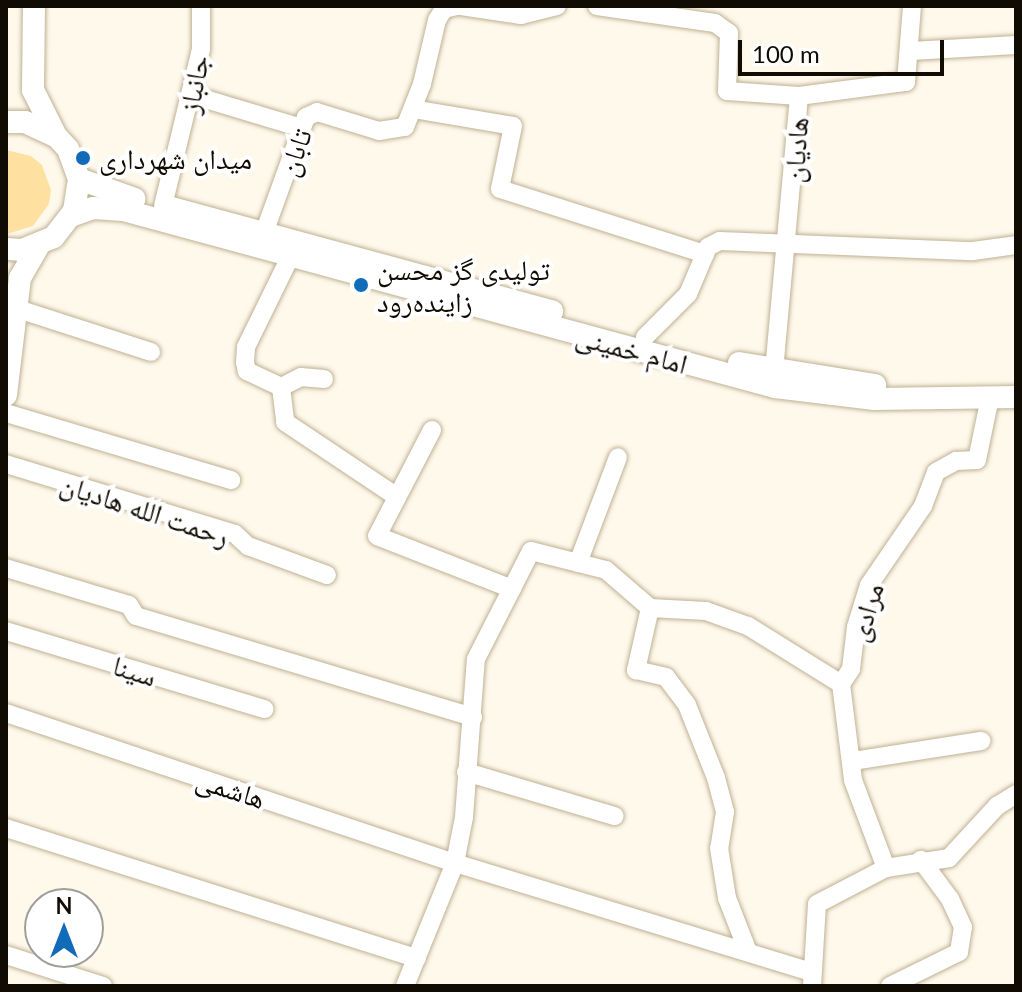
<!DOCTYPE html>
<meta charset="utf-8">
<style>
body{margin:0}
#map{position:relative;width:1022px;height:992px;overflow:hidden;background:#fff9ec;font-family:Lato,"Noto Naskh Arabic",sans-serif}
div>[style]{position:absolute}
.green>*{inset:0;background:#fee1a1}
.roads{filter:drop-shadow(0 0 2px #bfb193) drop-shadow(0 0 2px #bfb193)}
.minor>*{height:18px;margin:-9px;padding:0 9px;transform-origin:9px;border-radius:9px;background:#fff}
.major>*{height:22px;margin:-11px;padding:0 11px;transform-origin:11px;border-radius:11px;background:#fff}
.dots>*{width:22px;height:22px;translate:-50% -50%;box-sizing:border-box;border:4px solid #fff;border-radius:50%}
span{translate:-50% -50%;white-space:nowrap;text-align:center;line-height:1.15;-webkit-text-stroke:8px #fff;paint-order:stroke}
.street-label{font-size:28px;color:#110c03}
.poi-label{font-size:28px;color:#110c03}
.left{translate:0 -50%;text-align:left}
.frame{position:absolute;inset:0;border:8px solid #110c03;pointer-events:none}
.north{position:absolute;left:24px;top:888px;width:80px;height:80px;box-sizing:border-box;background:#fff;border:2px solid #a09e9a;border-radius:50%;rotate:0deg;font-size:22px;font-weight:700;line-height:32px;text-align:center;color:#110c03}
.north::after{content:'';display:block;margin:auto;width:28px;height:36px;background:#116bb8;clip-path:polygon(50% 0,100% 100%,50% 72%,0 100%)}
.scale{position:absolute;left:738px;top:40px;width:206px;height:36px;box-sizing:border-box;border:4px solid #110c03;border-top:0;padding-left:10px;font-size:24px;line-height:28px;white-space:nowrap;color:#110c03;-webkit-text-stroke:6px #fff;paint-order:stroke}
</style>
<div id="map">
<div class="green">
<i style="clip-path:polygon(6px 150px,31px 156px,42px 165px,51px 190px,49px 204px,33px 226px,7px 234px)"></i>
</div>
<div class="roads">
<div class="minor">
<i style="left:461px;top:6px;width:61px;rotate:8.5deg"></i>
<i style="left:521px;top:15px;width:37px;rotate:-14deg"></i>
<i style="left:597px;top:6px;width:119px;rotate:8.2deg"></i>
<i style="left:715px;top:23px;width:17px;rotate:36deg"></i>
<i style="left:729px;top:33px;width:58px;rotate:92deg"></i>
<i style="left:727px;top:91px;width:72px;rotate:4deg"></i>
<i style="left:911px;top:51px;width:105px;rotate:-3.3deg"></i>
<i style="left:192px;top:95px;width:115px;rotate:16.7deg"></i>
<i style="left:413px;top:109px;width:101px;rotate:9.6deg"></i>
<i style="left:513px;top:126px;width:64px;rotate:101.7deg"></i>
<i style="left:500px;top:189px;width:215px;rotate:17.6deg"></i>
<i style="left:163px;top:206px;width:162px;rotate:-76.4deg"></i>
<i style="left:201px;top:49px;width:43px;rotate:-90deg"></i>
<i style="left:264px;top:233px;width:123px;rotate:-70.1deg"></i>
<i style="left:306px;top:117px;width:12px;rotate:-24deg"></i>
<i style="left:317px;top:112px;width:65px;rotate:17deg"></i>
<i style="left:379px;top:131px;width:26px;rotate:-9deg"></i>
<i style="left:405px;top:127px;width:46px;rotate:-68.4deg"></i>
<i style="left:422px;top:84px;width:66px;rotate:-76.8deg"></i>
<i style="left:437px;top:20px;width:13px;rotate:-58deg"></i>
<i style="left:444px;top:9px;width:13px;rotate:-13deg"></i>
<i style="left:15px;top:308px;width:143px;rotate:17.9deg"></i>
<i style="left:645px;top:337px;width:61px;rotate:-45deg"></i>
<i style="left:688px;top:294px;width:51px;rotate:-66.9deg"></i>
<i style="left:708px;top:247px;width:13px;rotate:-27deg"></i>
<i style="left:720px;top:241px;width:253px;rotate:2.3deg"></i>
<i style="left:973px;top:251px;width:43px;rotate:-7.9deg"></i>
<i style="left:774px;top:371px;width:276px;rotate:-84.8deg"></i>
<i style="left:799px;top:96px;width:108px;rotate:-7.5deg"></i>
<i style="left:906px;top:82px;width:76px;rotate:-85.5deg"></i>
<i style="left:324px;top:379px;width:23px;rotate:-175deg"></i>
<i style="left:301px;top:377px;width:22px;rotate:153deg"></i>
<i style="left:281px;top:387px;width:35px;rotate:83deg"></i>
<i style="left:285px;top:422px;width:135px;rotate:33.8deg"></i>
<i style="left:281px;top:387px;width:38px;rotate:-155deg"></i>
<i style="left:247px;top:371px;width:9px;rotate:-103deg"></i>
<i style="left:245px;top:362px;width:15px;rotate:-86deg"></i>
<i style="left:246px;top:347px;width:100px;rotate:-63.9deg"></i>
<i style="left:6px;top:413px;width:235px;rotate:16.6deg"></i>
<i style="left:432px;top:430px;width:119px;rotate:117.4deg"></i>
<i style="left:377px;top:536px;width:145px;rotate:21.4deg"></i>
<i style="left:6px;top:464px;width:239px;rotate:17deg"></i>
<i style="left:235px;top:534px;width:18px;rotate:43deg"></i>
<i style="left:248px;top:546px;width:84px;rotate:20.2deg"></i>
<i style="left:578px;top:563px;width:113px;rotate:-69.3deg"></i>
<i style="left:6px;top:568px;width:128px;rotate:16.7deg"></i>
<i style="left:129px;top:605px;width:13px;rotate:58deg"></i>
<i style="left:136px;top:616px;width:352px;rotate:16.7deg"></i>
<i style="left:650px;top:608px;width:64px;rotate:102.7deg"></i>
<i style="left:636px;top:670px;width:31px;rotate:13deg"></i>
<i style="left:666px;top:677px;width:35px;rotate:53deg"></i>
<i style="left:687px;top:705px;width:79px;rotate:68.3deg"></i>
<i style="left:716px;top:778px;width:35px;rotate:75deg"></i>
<i style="left:725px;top:812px;width:36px;rotate:99deg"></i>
<i style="left:719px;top:848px;width:51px;rotate:80.9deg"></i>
<i style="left:727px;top:898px;width:58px;rotate:68.7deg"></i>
<i style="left:6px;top:631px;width:270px;rotate:16.8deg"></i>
<i style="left:6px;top:713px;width:473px;rotate:18.5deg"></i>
<i style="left:455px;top:863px;width:373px;rotate:17deg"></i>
<i style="left:853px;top:761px;width:130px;rotate:-8.9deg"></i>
<i style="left:466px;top:772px;width:155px;rotate:16.5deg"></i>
<i style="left:6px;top:828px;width:431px;rotate:17.6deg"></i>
<i style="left:886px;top:868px;width:94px;rotate:-110.6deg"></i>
<i style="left:853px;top:780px;width:97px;rotate:-97.1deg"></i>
<i style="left:841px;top:684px;width:18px;rotate:-56deg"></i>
<i style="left:851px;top:669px;width:42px;rotate:-83.2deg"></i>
<i style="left:856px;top:627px;width:44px;rotate:-72.8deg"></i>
<i style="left:869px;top:585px;width:96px;rotate:-55.6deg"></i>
<i style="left:923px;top:506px;width:36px;rotate:-69deg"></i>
<i style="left:936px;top:472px;width:23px;rotate:-29deg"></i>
<i style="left:956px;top:461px;width:21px;rotate:-3deg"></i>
<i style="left:977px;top:460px;width:64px;rotate:-78.3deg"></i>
<i style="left:6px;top:955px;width:102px;rotate:17.7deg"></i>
<i style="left:405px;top:986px;width:133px;rotate:-67.9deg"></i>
<i style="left:455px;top:863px;width:47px;rotate:-78.9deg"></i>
<i style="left:464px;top:817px;width:158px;rotate:-85.7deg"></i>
<i style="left:476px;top:659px;width:121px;rotate:-63deg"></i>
<i style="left:531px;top:551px;width:77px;rotate:14.2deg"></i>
<i style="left:606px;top:570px;width:58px;rotate:40.8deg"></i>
<i style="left:650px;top:608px;width:56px;rotate:3.1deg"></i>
<i style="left:706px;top:611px;width:45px;rotate:19.7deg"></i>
<i style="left:748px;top:626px;width:110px;rotate:31.9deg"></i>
<i style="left:812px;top:986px;width:82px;rotate:-86.5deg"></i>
<i style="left:817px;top:904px;width:78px;rotate:-27.6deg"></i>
<i style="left:886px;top:868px;width:64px;rotate:-9deg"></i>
<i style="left:949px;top:858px;width:71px;rotate:-47.3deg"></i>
<i style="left:997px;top:806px;width:22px;rotate:-32deg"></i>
<i style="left:890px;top:986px;width:77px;rotate:-26.2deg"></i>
<i style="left:959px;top:952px;width:25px;rotate:-81deg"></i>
<i style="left:963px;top:927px;width:31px;rotate:-115deg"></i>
<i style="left:950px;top:899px;width:49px;rotate:-126.6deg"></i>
</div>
<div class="major">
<i style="left:34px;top:6px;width:84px;rotate:90.7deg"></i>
<i style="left:33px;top:90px;width:51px;rotate:63.4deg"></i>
<i style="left:6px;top:122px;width:19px"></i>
<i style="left:25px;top:122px;width:35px;rotate:25deg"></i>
<i style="left:57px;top:137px;width:16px;rotate:47deg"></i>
<i style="left:68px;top:149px;width:32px;rotate:70deg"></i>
<i style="left:79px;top:179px;width:32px;rotate:99deg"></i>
<i style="left:74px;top:211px;width:33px;rotate:128deg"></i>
<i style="left:54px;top:237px;width:35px;rotate:158deg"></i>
<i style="left:22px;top:250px;width:16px;rotate:-176deg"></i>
<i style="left:79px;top:179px;width:59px;rotate:19.7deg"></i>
<i style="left:172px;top:208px;width:394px;rotate:15.2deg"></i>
<i style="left:71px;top:216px;width:23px;rotate:-20deg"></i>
<i style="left:93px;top:208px;width:30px;rotate:4deg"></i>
<i style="left:123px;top:210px;width:676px;rotate:15.19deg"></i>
<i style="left:775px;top:387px;width:100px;rotate:6.9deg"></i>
<i style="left:874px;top:399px;width:142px;rotate:-0.8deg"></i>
<i style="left:739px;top:363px;width:138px;rotate:9.2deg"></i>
<i style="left:6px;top:395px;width:118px;rotate:-83.2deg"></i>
<i style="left:20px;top:278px;width:38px;rotate:-60deg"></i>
</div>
</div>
<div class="dots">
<i style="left:83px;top:158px;background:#116bb8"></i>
<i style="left:361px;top:285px;background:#116bb8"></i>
</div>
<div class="street-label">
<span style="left:193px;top:84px;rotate:-79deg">جانباز</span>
<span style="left:795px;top:150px;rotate:-86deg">هادیان</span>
<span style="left:294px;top:152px;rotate:-70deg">تابان</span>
<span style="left:632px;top:349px;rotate:15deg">امام خمینی</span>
<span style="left:145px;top:509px;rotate:18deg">رحمت الله هادیان</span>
<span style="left:865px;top:612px;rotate:-73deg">مرادی</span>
<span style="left:135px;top:670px;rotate:17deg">سینا</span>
<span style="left:231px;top:788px;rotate:18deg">هاشمی</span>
</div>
<div class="poi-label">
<span class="left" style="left:99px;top:158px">میدان شهرداری</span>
<span class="left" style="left:377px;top:285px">تولیدی گز محسن<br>زاینده‌رود</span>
</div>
<div class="frame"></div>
<div class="north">N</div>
<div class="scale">100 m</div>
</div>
